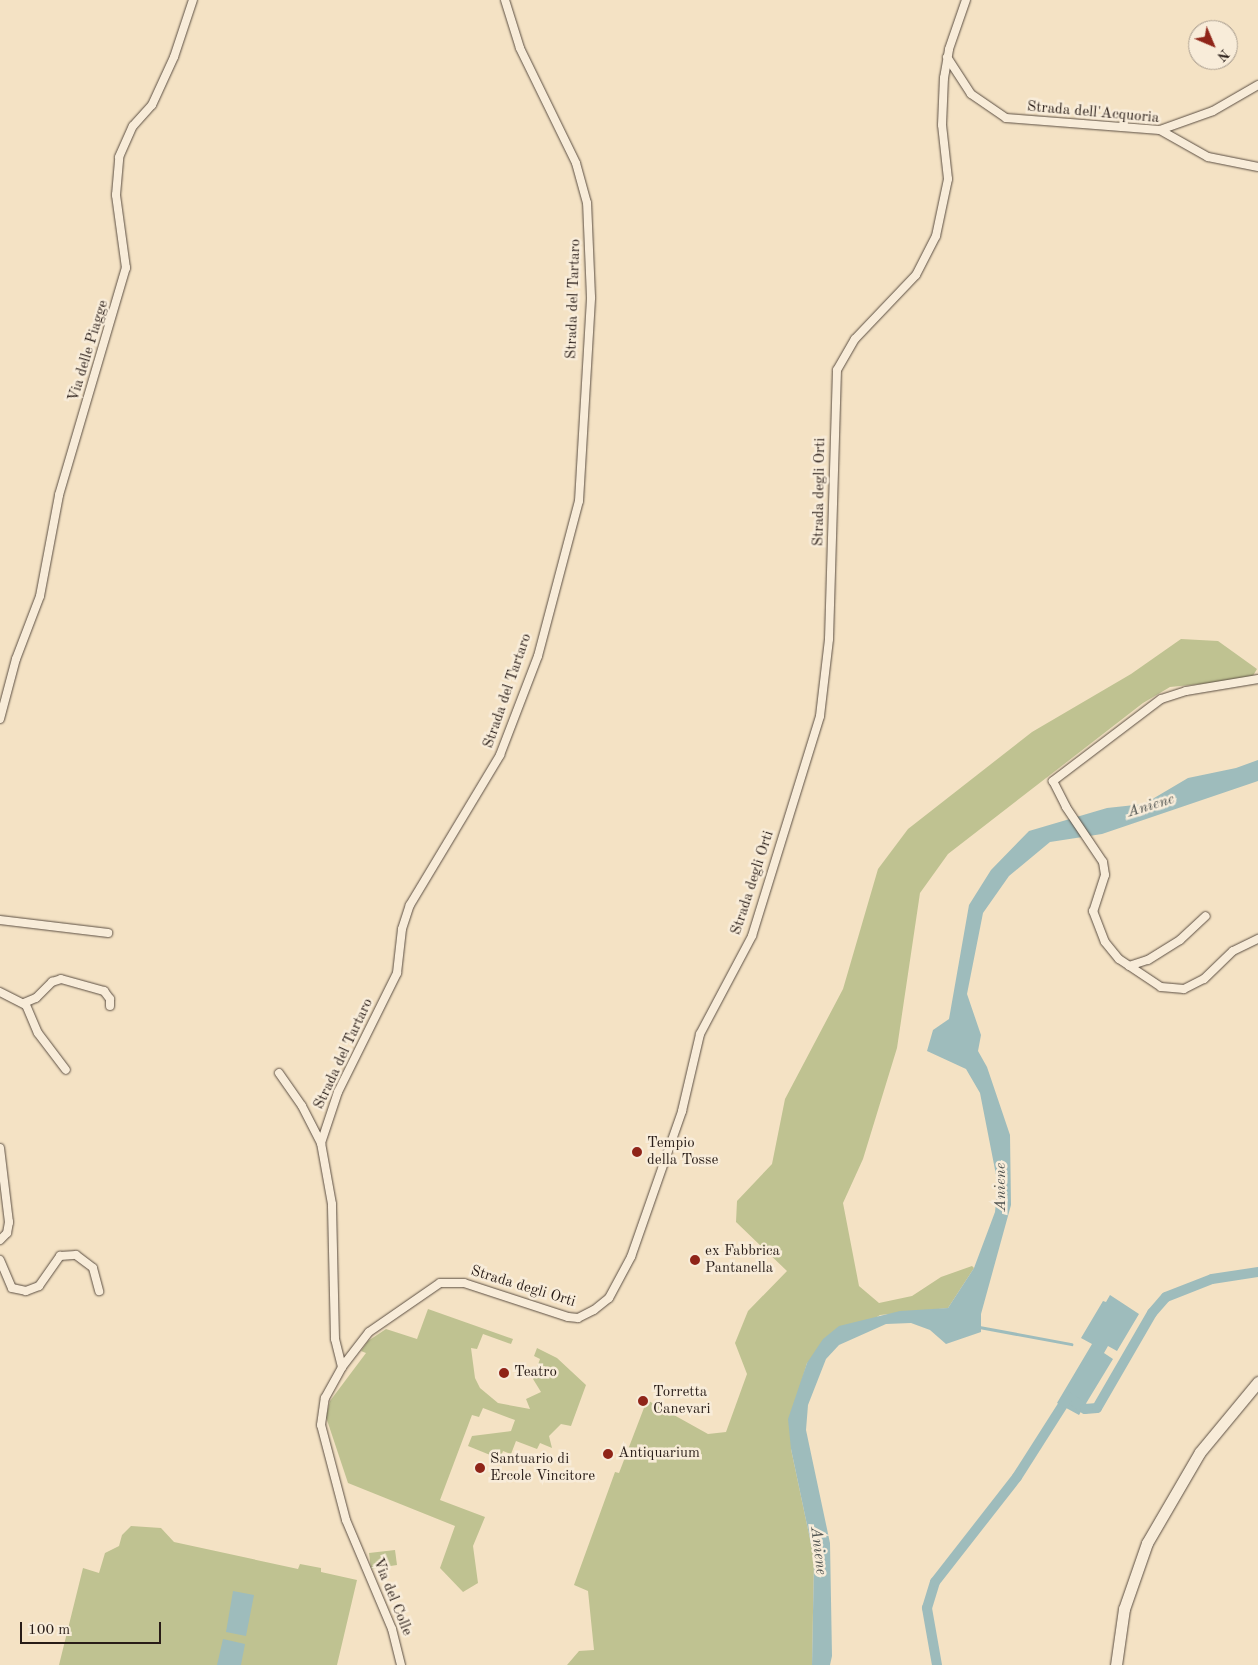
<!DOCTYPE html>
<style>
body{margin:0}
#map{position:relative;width:1258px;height:1665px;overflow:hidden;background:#f4e2c4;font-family:"Old Standard TT",serif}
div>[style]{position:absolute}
.green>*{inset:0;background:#bfc291}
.water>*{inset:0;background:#9ebcbc}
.stream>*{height:3px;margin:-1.5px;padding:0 1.5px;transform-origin:1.5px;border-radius:1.5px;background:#9ebcbc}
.canal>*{height:10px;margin:-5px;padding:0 5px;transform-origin:5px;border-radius:5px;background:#9ebcbc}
.roads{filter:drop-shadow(0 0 1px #5b4e42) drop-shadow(0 0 1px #5b4e42)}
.street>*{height:8px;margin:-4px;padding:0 4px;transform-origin:4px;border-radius:4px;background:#f8ecd9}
.secondary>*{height:11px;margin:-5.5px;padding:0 5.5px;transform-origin:5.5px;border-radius:5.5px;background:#f8ecd9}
.dots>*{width:14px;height:14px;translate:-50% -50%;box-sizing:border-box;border:2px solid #f8ecd9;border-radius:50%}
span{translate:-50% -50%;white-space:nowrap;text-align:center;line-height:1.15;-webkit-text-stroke:5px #f8ecd9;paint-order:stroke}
.street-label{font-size:15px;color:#281c17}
.poi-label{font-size:15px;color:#281c17}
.left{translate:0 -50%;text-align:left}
.water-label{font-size:16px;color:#515451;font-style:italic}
.north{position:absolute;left:1188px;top:20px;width:50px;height:50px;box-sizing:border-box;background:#f8ecd9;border:1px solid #a5998b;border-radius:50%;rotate:135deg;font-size:14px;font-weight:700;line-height:20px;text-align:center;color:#281c17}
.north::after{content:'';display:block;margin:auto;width:18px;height:22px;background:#8f2418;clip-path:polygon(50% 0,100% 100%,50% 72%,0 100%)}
.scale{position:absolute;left:20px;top:1622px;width:141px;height:22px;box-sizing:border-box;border:2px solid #281c17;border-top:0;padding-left:6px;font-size:15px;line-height:18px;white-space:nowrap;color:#281c17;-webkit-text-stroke:4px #f8ecd9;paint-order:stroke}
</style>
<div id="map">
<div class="green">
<i style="clip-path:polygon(1181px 639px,1218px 641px,1257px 669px,1251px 679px,1170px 687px,1143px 703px,948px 854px,920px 893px,897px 1048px,863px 1159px,843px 1203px,859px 1286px,879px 1303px,912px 1296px,941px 1277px,972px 1266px,974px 1268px,948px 1308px,880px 1315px,807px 1363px,799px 1390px,791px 1449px,814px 1558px,812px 1665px,567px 1665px,579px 1651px,594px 1650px,588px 1591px,574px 1585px,615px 1472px,619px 1473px,647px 1400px,708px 1434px,726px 1432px,747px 1374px,735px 1343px,748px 1311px,787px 1271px,736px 1222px,737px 1201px,772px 1164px,785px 1099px,843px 989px,878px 869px,908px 829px,1032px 732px,1131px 674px)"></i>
<i style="clip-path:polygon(428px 1309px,513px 1339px,511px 1344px,483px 1334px,477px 1349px,471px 1348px,475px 1378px,480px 1388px,498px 1403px,530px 1409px,526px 1399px,541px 1392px,533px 1379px,540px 1359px,534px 1356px,537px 1348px,557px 1358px,586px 1385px,571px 1426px,561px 1424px,549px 1436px,552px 1448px,540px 1443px,537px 1449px,516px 1441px,511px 1454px,503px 1451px,500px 1459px,468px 1446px,472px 1436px,511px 1431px,515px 1420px,483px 1408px,479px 1417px,472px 1415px,440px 1500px,485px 1517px,473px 1546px,478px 1583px,463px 1592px,440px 1568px,455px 1526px,348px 1483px,326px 1417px,330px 1401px,366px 1353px,361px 1351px,368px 1341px,386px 1329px,417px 1339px)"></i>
<i style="clip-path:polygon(131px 1526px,161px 1528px,174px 1542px,298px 1569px,300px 1564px,321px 1568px,321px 1572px,357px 1580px,337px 1665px,59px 1665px,83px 1568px,99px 1573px,105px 1553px,119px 1546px,122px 1535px)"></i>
<i style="clip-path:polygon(395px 1550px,397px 1565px,371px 1569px,369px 1553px)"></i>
</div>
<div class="water">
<i style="clip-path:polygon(1258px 760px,1258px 781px,1102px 834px,1050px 842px,1009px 876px,983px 913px,967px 994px,981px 1035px,978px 1051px,987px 1067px,1010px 1135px,1011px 1205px,981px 1314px,981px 1332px,946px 1344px,930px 1330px,911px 1323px,886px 1324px,839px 1345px,826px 1359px,808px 1405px,806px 1430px,830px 1543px,832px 1656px,830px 1665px,812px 1665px,814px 1558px,791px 1449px,788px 1419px,807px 1363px,823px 1339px,839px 1326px,900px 1311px,948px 1308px,974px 1268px,995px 1212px,998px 1185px,980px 1093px,966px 1069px,927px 1051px,933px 1030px,949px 1019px,969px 905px,991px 870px,1029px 831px,1107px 808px,1144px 804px,1188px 778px,1236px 768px)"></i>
<i style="clip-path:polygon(1110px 1295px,1139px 1314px,1117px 1351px,1108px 1346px,1104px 1353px,1113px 1359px,1079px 1415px,1057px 1403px,1092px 1344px,1081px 1338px,1103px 1301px,1106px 1302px)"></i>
<i style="clip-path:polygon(233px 1591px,254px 1595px,246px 1636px,226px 1632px)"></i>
<i style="clip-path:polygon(223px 1639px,245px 1644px,241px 1665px,217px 1665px)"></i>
</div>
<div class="stream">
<i style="left:979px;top:1327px;width:94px;rotate:10.5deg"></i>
</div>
<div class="canal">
<i style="left:1073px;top:1400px;width:15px;rotate:37deg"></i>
<i style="left:1085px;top:1409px;width:12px;rotate:-5deg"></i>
<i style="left:1097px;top:1408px;width:110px;rotate:-59.9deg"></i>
<i style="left:1152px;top:1313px;width:21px;rotate:-49deg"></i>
<i style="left:1166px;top:1297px;width:49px;rotate:-21.4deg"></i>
<i style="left:1212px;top:1279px;width:47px;rotate:-8.7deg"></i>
<i style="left:937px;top:1665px;width:58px;rotate:-100deg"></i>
<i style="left:927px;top:1608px;width:27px;rotate:-73deg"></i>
<i style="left:935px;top:1582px;width:133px;rotate:-52deg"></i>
<i style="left:1017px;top:1477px;width:95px;rotate:-57.5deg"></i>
</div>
<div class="roads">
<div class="street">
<i style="left:947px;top:57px;width:44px;rotate:57deg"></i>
<i style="left:971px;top:94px;width:42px;rotate:34.4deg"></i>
<i style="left:1006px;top:118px;width:154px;rotate:4.5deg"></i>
<i style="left:1160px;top:130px;width:55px;rotate:29.4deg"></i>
<i style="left:1208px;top:157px;width:51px;rotate:11.3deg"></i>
<i style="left:1160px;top:130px;width:56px;rotate:-19.7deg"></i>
<i style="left:1213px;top:111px;width:52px;rotate:-30deg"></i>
<i style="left:1258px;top:679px;width:73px;rotate:170.5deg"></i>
<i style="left:1186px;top:691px;width:26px;rotate:162deg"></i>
<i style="left:1161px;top:699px;width:136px;rotate:142.8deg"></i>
<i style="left:1053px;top:781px;width:29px;rotate:63deg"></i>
<i style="left:1066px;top:807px;width:66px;rotate:56.1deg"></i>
<i style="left:1103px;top:862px;width:13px;rotate:81deg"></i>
<i style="left:1105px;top:875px;width:38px;rotate:108deg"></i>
<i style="left:1093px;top:911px;width:33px;rotate:69deg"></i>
<i style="left:1105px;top:942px;width:22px;rotate:51deg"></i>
<i style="left:1119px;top:959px;width:50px;rotate:33.7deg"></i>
<i style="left:1161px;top:987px;width:23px;rotate:5deg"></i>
<i style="left:1184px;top:989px;width:22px;rotate:-27deg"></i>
<i style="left:1204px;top:979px;width:40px;rotate:-44deg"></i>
<i style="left:1233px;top:951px;width:28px;rotate:-26deg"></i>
<i style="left:0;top:719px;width:62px;rotate:-75.1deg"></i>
<i style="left:16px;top:659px;width:67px;rotate:-69.1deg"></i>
<i style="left:40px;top:596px;width:103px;rotate:-79.3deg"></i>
<i style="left:59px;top:495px;width:237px;rotate:-73.6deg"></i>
<i style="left:126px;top:268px;width:74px;rotate:-97.8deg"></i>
<i style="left:116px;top:195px;width:38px;rotate:-85deg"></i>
<i style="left:119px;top:157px;width:34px;rotate:-66deg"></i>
<i style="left:133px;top:126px;width:28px;rotate:-48deg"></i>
<i style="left:152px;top:105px;width:53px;rotate:-65.4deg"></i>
<i style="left:174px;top:57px;width:60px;rotate:-71.6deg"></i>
<i style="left:0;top:920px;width:109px;rotate:6.9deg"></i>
<i style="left:1129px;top:966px;width:20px;rotate:-18deg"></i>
<i style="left:1148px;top:960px;width:38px;rotate:-32deg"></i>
<i style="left:1180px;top:940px;width:35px;rotate:-43deg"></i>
<i style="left:0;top:992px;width:29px;rotate:27deg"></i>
<i style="left:26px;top:1005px;width:30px;rotate:67deg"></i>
<i style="left:38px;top:1033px;width:46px;rotate:52.9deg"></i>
<i style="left:24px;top:1003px;width:13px;rotate:-23deg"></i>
<i style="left:36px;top:998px;width:23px;rotate:-45deg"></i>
<i style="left:52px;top:982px;width:9px;rotate:-18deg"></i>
<i style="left:61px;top:979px;width:45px;rotate:15.6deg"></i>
<i style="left:104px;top:991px;width:10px;rotate:53deg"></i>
<i style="left:110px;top:999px;width:7px;rotate:90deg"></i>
<i style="left:279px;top:1073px;width:40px;rotate:55.1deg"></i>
<i style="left:302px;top:1106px;width:42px;rotate:62.8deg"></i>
<i style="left:0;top:1148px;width:75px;rotate:83.1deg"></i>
<i style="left:9px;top:1222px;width:11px;rotate:100deg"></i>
<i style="left:7px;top:1233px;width:10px;rotate:135deg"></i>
<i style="left:0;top:1260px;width:30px;rotate:67deg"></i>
<i style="left:12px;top:1288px;width:14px;rotate:12deg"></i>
<i style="left:26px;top:1291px;width:14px;rotate:-21deg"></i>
<i style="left:39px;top:1286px;width:37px;rotate:-55deg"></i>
<i style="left:60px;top:1256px;width:16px;rotate:-4deg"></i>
<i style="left:76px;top:1255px;width:21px;rotate:37deg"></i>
<i style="left:93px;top:1268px;width:24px;rotate:75deg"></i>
<i style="left:342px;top:1367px;width:29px;rotate:-104deg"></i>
<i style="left:335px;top:1339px;width:135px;rotate:-91.3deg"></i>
<i style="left:332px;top:1204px;width:62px;rotate:-100.2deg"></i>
<i style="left:321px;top:1143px;width:54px;rotate:-71.6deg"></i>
<i style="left:338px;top:1092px;width:133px;rotate:-63.6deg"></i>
<i style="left:397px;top:973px;width:44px;rotate:-83.5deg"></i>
<i style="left:402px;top:929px;width:25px;rotate:-72deg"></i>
<i style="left:410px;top:905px;width:175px;rotate:-59deg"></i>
<i style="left:500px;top:755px;width:106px;rotate:-69deg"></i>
<i style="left:538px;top:656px;width:160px;rotate:-75.2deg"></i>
<i style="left:579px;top:501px;width:204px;rotate:-86.6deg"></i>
<i style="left:591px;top:297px;width:94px;rotate:-92.4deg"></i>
<i style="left:587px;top:203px;width:41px;rotate:-105.4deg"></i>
<i style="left:576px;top:163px;width:128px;rotate:-116deg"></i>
<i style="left:520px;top:48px;width:50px;rotate:-107.4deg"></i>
<i style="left:401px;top:1665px;width:37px;rotate:-104deg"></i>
<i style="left:392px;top:1629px;width:118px;rotate:-112.9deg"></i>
<i style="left:346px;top:1520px;width:98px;rotate:-104.7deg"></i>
<i style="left:321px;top:1425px;width:27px;rotate:-82deg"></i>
<i style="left:325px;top:1398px;width:35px;rotate:-61deg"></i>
<i style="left:342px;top:1367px;width:44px;rotate:-52.4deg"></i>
<i style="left:369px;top:1332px;width:86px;rotate:-34.6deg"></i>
<i style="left:440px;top:1283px;width:24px"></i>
<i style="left:464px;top:1283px;width:109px;rotate:18.1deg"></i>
<i style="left:568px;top:1317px;width:10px;rotate:6deg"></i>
<i style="left:578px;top:1318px;width:18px;rotate:-27deg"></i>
<i style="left:594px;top:1310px;width:19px;rotate:-39deg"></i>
<i style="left:609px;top:1298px;width:47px;rotate:-61.8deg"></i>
<i style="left:631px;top:1257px;width:155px;rotate:-70.7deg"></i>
<i style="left:682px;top:1111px;width:79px;rotate:-76.8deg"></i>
<i style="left:700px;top:1034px;width:111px;rotate:-62deg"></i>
<i style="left:752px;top:936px;width:230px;rotate:-72.8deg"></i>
<i style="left:820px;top:716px;width:78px;rotate:-83.3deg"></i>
<i style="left:829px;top:639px;width:269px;rotate:-88.3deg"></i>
<i style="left:837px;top:370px;width:36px;rotate:-60deg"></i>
<i style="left:855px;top:339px;width:88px;rotate:-46.4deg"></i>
<i style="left:916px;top:275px;width:44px;rotate:-62.9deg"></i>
<i style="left:936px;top:236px;width:58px;rotate:-78.1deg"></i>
<i style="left:948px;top:179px;width:54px;rotate:-96.3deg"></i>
<i style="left:942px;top:125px;width:47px;rotate:-87.6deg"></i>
<i style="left:944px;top:78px;width:29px;rotate:-80deg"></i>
<i style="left:949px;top:49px;width:52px;rotate:-70.9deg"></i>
</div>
<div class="secondary">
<i style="left:1116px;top:1665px;width:57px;rotate:-81.9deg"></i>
<i style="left:1124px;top:1609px;width:70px;rotate:-70.8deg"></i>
<i style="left:1147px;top:1543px;width:105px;rotate:-59.8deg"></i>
<i style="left:1200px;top:1452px;width:91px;rotate:-50.4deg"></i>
</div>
</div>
<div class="dots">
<i style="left:637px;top:1152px;background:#8f2418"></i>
<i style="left:695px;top:1260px;background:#8f2418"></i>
<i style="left:504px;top:1373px;background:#8f2418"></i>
<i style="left:643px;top:1401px;background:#8f2418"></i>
<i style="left:608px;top:1454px;background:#8f2418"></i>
<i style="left:480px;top:1468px;background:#8f2418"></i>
</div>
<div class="street-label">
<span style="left:1093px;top:113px;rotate:5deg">Strada dell'Acquoria</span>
<span style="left:574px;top:299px;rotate:-88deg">Strada del Tartaro</span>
<span style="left:89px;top:351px;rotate:-73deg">Via delle Piagge</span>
<span style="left:820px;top:492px;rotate:-89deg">Strada degli Orti</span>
<span style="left:508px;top:691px;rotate:-71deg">Strada del Tartaro</span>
<span style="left:753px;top:883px;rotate:-72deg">Strada degli Orti</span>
<span style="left:344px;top:1054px;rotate:-65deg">Strada del Tartaro</span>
<span style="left:523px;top:1287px;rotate:17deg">Strada degli Orti</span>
<span style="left:392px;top:1597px;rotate:68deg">Via del Colle</span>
</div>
<div class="poi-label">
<span class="left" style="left:647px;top:1152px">Tempio<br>della Tosse</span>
<span class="left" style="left:705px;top:1260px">ex Fabbrica<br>Pantanella</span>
<span class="left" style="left:514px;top:1373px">Teatro</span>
<span class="left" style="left:653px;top:1401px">Torretta<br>Canevari</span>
<span class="left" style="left:618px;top:1454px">Antiquarium</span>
<span class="left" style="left:490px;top:1468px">Santuario di<br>Ercole Vincitore</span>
</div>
<div class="water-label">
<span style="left:1151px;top:806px;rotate:-17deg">Aniene</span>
<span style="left:1001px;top:1187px;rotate:-90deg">Aniene</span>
<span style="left:818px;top:1551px;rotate:83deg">Aniene</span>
</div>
<div class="north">N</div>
<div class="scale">100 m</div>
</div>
